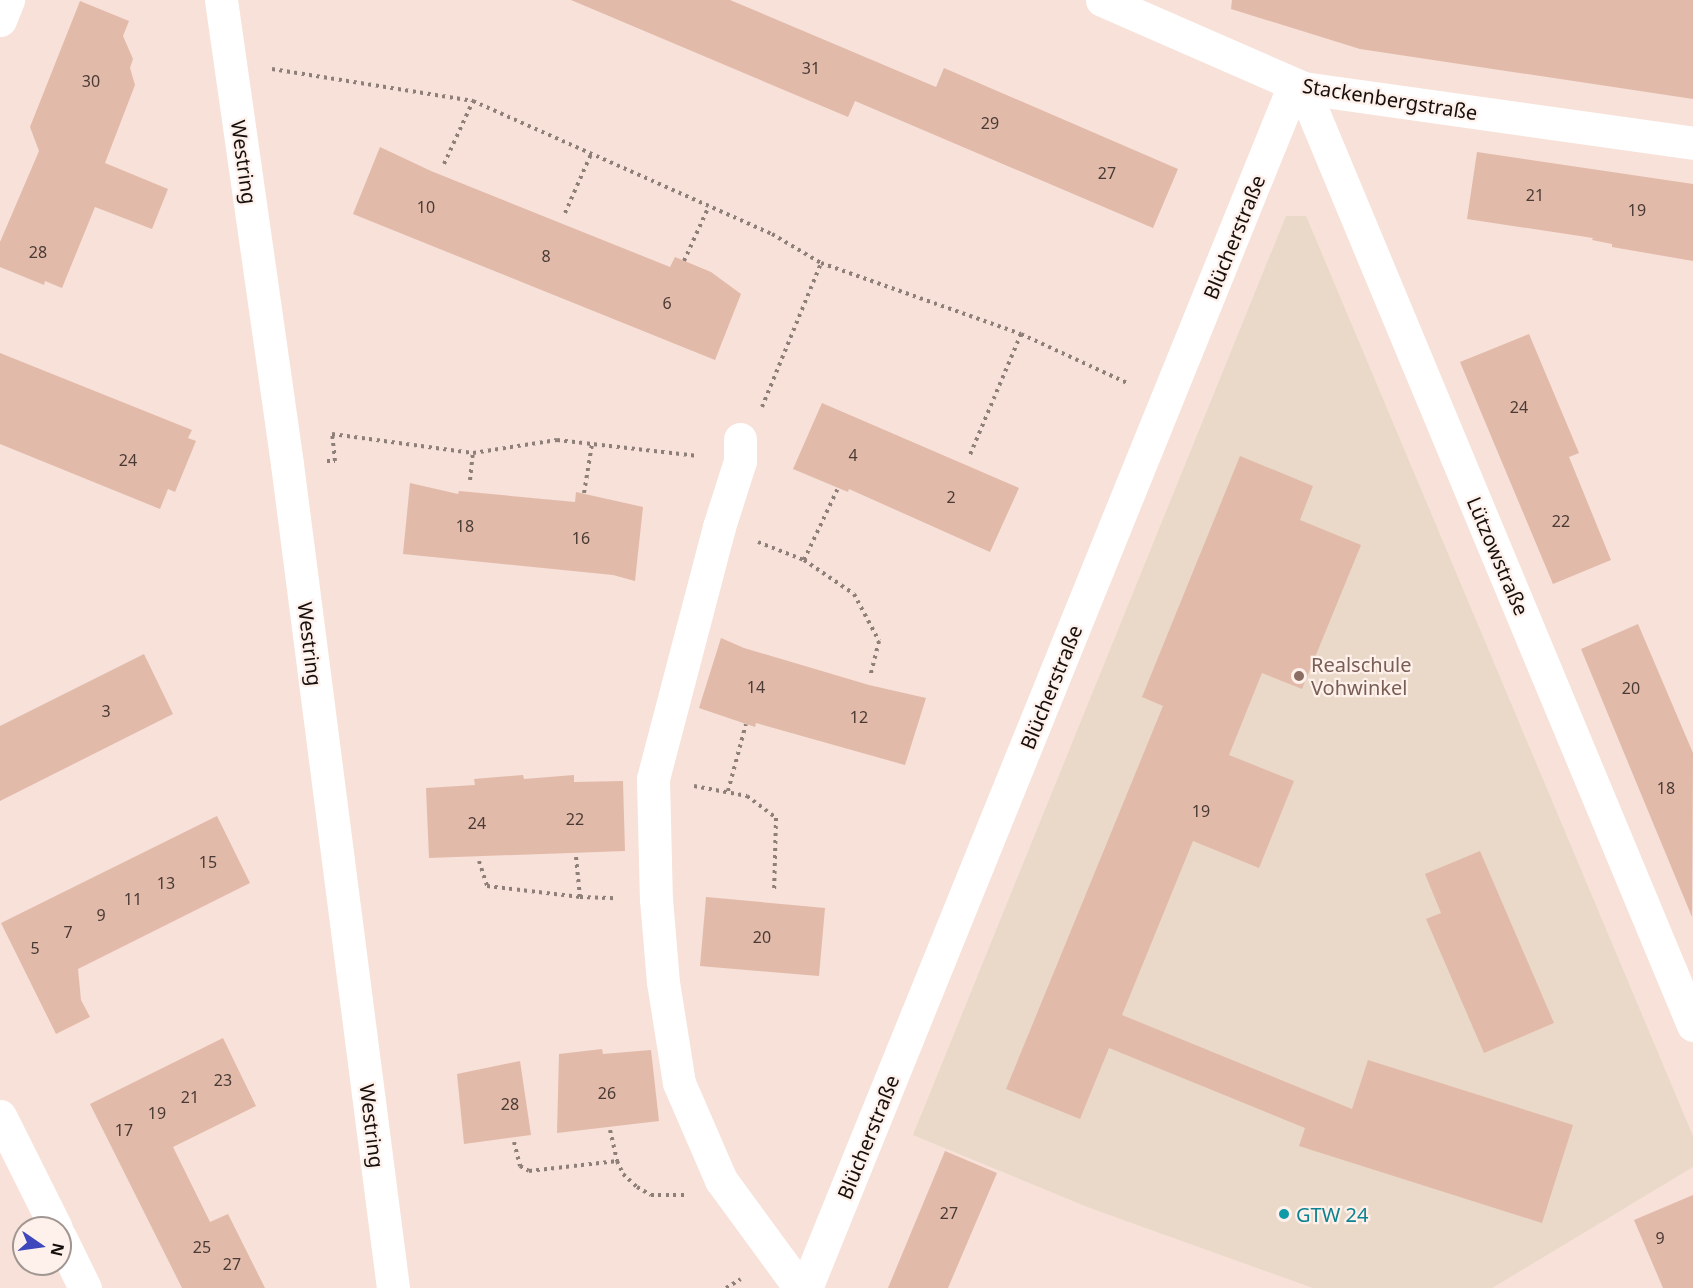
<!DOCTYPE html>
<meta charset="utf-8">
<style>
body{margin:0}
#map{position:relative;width:1693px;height:1288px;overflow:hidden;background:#f7e1d8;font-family:"Noto Sans",sans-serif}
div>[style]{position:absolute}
.education>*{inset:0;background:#ead9c8}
.building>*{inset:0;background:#e2baaa}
.path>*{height:4px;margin-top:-2px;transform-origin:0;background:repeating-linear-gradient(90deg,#8e7f79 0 3px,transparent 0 7.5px)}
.minor>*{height:33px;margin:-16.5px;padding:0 16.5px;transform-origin:16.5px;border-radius:16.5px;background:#fff}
.major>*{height:33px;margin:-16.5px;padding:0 16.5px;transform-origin:16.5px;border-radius:16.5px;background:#fff}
.dots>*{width:16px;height:16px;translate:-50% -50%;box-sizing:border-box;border:3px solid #fef0ea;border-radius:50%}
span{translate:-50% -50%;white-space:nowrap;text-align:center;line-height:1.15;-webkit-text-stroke:4.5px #fef0ea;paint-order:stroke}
.number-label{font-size:16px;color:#493a34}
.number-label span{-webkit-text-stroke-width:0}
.street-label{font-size:20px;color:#160f0c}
.education-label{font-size:20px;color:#785e54}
.left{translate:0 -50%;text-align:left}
.culture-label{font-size:20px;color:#0d838f}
.north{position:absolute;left:12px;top:1216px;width:60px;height:60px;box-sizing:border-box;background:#fef0ea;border:2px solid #a19691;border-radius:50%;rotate:103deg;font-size:16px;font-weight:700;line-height:24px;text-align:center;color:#160f0c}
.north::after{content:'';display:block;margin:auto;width:21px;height:27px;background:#3e47bb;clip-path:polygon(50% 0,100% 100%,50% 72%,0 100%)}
</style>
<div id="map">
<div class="education">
<i style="clip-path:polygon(1286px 216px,1306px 216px,1693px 1136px,1693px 1167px,1492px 1288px,1313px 1288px,1090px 1208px,913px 1135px)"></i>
</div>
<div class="building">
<i style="clip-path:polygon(571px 0,730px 0,936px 87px,944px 68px,1178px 169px,1153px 228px,855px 101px,848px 117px)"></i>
<i style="clip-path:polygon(1232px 0,1693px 0,1693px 99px,1360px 49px,1231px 9px)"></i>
<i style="clip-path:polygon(80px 1px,129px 21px,123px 36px,133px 59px,130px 68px,135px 85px,105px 163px,168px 189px,152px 229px,95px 207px,62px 288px,45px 281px,44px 285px,0 267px,0 242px,39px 151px,30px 127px)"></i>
<i style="clip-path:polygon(380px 147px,431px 171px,670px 267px,675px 257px,711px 272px,741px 294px,715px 360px,353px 214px)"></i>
<i style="clip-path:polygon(1477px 152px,1693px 184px,1693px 261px,1612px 247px,1612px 244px,1592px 240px,1593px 238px,1467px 219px)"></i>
<i style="clip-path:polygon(1529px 334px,1579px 453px,1569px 457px,1611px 560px,1553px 584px,1460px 362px)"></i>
<i style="clip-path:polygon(0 353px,192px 430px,188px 438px,196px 441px,175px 492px,168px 489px,160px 509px,0 444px)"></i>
<i style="clip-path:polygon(822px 403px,1019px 488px,990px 552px,849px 489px,848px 492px,793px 469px)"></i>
<i style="clip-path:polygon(1240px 456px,1313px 486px,1300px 520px,1361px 545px,1302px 689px,1262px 673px,1229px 755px,1294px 781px,1259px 868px,1193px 841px,1122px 1015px,1352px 1109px,1368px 1060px,1573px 1125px,1542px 1223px,1299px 1146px,1305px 1128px,1109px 1048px,1080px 1119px,1006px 1089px,1163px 706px,1142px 697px)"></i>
<i style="clip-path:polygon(410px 483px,458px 494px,459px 491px,575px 502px,576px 492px,643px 507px,635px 581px,613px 575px,403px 554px)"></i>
<i style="clip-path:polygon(1638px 624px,1693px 753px,1692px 917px,1581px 649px)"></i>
<i style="clip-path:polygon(721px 638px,744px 648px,869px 685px,926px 698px,905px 765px,756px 723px,755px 727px,699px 708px)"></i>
<i style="clip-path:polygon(144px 654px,173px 714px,0 801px,0 726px)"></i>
<i style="clip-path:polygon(523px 775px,524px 779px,574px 775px,574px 782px,623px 781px,625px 851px,429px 858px,426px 788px,475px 785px,474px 779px)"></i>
<i style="clip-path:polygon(217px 816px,250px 883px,78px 969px,81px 1000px,90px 1017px,56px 1034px,1px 923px)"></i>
<i style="clip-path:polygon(1480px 851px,1554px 1023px,1484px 1053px,1426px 919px,1441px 913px,1425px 874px)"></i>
<i style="clip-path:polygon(706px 897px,825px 908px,819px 976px,700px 966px)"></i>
<i style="clip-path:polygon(223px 1038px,256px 1106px,173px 1147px,210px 1222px,228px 1214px,265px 1288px,182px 1288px,90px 1104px)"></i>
<i style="clip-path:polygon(602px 1049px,603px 1054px,651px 1050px,659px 1121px,557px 1133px,559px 1054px)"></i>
<i style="clip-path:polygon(520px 1061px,531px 1135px,464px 1144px,457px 1074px)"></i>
<i style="clip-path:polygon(945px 1151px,997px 1173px,948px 1288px,888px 1288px)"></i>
<i style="clip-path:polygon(1693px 1195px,1693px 1288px,1663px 1288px,1634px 1220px)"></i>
</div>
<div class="path">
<i style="left:272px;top:69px;width:204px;rotate:9deg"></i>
<i style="left:444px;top:164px;width:69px;rotate:-65.3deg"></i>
<i style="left:473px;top:101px;width:327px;rotate:24deg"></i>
<i style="left:772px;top:234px;width:57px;rotate:30.6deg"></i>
<i style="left:565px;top:213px;width:64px;rotate:-66.2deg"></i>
<i style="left:684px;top:261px;width:60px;rotate:-65.6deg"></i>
<i style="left:1021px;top:334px;width:119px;rotate:24.8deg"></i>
<i style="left:762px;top:407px;width:156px;rotate:-67.7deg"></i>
<i style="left:821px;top:263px;width:212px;rotate:19.5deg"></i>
<i style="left:1021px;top:334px;width:134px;rotate:112.9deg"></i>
<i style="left:327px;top:461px;width:8px"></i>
<i style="left:335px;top:461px;width:27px;rotate:-96deg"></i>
<i style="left:332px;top:434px;width:142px;rotate:7.7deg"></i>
<i style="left:473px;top:453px;width:85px;rotate:-8.8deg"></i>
<i style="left:557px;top:440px;width:142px;rotate:6.5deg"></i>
<i style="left:470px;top:480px;width:27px;rotate:-84deg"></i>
<i style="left:584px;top:493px;width:50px;rotate:-80.7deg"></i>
<i style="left:758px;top:542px;width:49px;rotate:21.4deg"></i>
<i style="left:804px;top:560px;width:60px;rotate:34.2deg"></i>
<i style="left:854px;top:594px;width:53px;rotate:62deg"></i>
<i style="left:879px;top:641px;width:34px;rotate:104deg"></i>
<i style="left:804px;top:560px;width:80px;rotate:-64.7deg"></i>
<i style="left:694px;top:786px;width:54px;rotate:10.7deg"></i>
<i style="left:747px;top:796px;width:36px;rotate:37deg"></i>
<i style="left:776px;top:818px;width:74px;rotate:91.5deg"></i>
<i style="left:728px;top:791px;width:69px;rotate:-75deg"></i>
<i style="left:576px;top:857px;width:40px;rotate:84.3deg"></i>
<i style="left:479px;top:861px;width:26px;rotate:72deg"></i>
<i style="left:487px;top:886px;width:94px;rotate:6.7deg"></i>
<i style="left:580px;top:897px;width:36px;rotate:2deg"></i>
<i style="left:610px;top:1130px;width:32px;rotate:77deg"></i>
<i style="left:617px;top:1161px;width:14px;rotate:65deg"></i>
<i style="left:623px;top:1174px;width:19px;rotate:43deg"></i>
<i style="left:637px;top:1187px;width:16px;rotate:30deg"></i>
<i style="left:651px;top:1195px;width:33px"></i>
<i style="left:514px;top:1142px;width:25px;rotate:76deg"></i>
<i style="left:520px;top:1166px;width:10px;rotate:29deg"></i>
<i style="left:529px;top:1171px;width:89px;rotate:-6.5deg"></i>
<i style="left:726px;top:1288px;width:17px;rotate:-31deg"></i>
</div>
<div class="minor">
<i style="left:1102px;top:0;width:219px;rotate:23.6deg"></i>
<i style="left:1303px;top:88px;width:394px;rotate:8deg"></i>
<i style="left:0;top:20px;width:22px;rotate:-68deg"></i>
<i style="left:1303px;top:88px;width:1015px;rotate:67.4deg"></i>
<i style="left:740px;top:439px;width:22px;rotate:90deg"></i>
<i style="left:740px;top:461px;width:69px;rotate:107.7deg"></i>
<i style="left:719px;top:527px;width:260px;rotate:104.7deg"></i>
<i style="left:653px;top:779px;width:120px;rotate:88.6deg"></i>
<i style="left:656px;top:899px;width:83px;rotate:85.2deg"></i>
<i style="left:663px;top:982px;width:102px;rotate:81deg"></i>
<i style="left:679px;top:1083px;width:106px;rotate:66.6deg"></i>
<i style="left:721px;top:1180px;width:134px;rotate:53.8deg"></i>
<i style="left:0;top:1116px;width:125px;rotate:63.4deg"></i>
<i style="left:60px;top:1237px;width:57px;rotate:63.9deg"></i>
<i style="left:806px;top:1288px;width:1298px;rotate:-67.92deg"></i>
</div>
<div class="major">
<i style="left:221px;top:0;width:469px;rotate:81.9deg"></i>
<i style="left:287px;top:464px;width:831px;rotate:82.67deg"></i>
</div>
<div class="dots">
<i style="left:1299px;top:676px;background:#8d6e63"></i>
<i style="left:1284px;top:1214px;background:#0f9aa8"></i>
</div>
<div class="number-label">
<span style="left:811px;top:68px">31</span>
<span style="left:91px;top:81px">30</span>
<span style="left:990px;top:123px">29</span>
<span style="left:1107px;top:173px">27</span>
<span style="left:1535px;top:195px">21</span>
<span style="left:426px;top:207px">10</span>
<span style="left:1637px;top:210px">19</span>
<span style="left:38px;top:252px">28</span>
<span style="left:546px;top:256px">8</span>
<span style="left:667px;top:303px">6</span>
<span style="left:1519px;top:407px">24</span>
<span style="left:853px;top:455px">4</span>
<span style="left:128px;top:460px">24</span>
<span style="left:951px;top:497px">2</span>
<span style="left:1561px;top:521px">22</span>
<span style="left:465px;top:526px">18</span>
<span style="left:581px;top:538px">16</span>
<span style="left:756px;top:687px">14</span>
<span style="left:1631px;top:688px">20</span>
<span style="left:106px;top:711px">3</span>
<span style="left:859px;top:717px">12</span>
<span style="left:1666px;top:788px">18</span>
<span style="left:1201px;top:811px">19</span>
<span style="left:575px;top:819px">22</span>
<span style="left:477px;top:823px">24</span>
<span style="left:208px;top:862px">15</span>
<span style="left:166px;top:883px">13</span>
<span style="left:133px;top:899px">11</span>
<span style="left:101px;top:915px">9</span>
<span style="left:68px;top:932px">7</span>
<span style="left:762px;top:937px">20</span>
<span style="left:35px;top:948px">5</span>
<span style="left:223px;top:1080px">23</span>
<span style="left:607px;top:1093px">26</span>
<span style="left:190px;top:1097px">21</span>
<span style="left:510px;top:1104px">28</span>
<span style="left:157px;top:1113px">19</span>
<span style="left:124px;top:1130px">17</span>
<span style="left:949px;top:1213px">27</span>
<span style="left:1660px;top:1238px">9</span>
<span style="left:202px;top:1247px">25</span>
<span style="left:232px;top:1264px">27</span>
</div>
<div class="street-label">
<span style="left:1390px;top:99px;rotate:9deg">Stackenbergstraße</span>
<span style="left:244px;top:162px;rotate:82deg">Westring</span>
<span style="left:1234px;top:237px;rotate:-68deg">Blücherstraße</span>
<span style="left:1498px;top:556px;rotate:67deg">Lützowstraße</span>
<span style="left:310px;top:644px;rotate:83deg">Westring</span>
<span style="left:1051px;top:687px;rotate:-68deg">Blücherstraße</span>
<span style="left:372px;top:1126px;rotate:83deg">Westring</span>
<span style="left:868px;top:1137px;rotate:-68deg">Blücherstraße</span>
</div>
<div class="education-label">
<span class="left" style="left:1311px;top:676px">Realschule<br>Vohwinkel</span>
</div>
<div class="culture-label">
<span class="left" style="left:1296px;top:1214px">GTW 24</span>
</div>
<div class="north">N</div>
</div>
